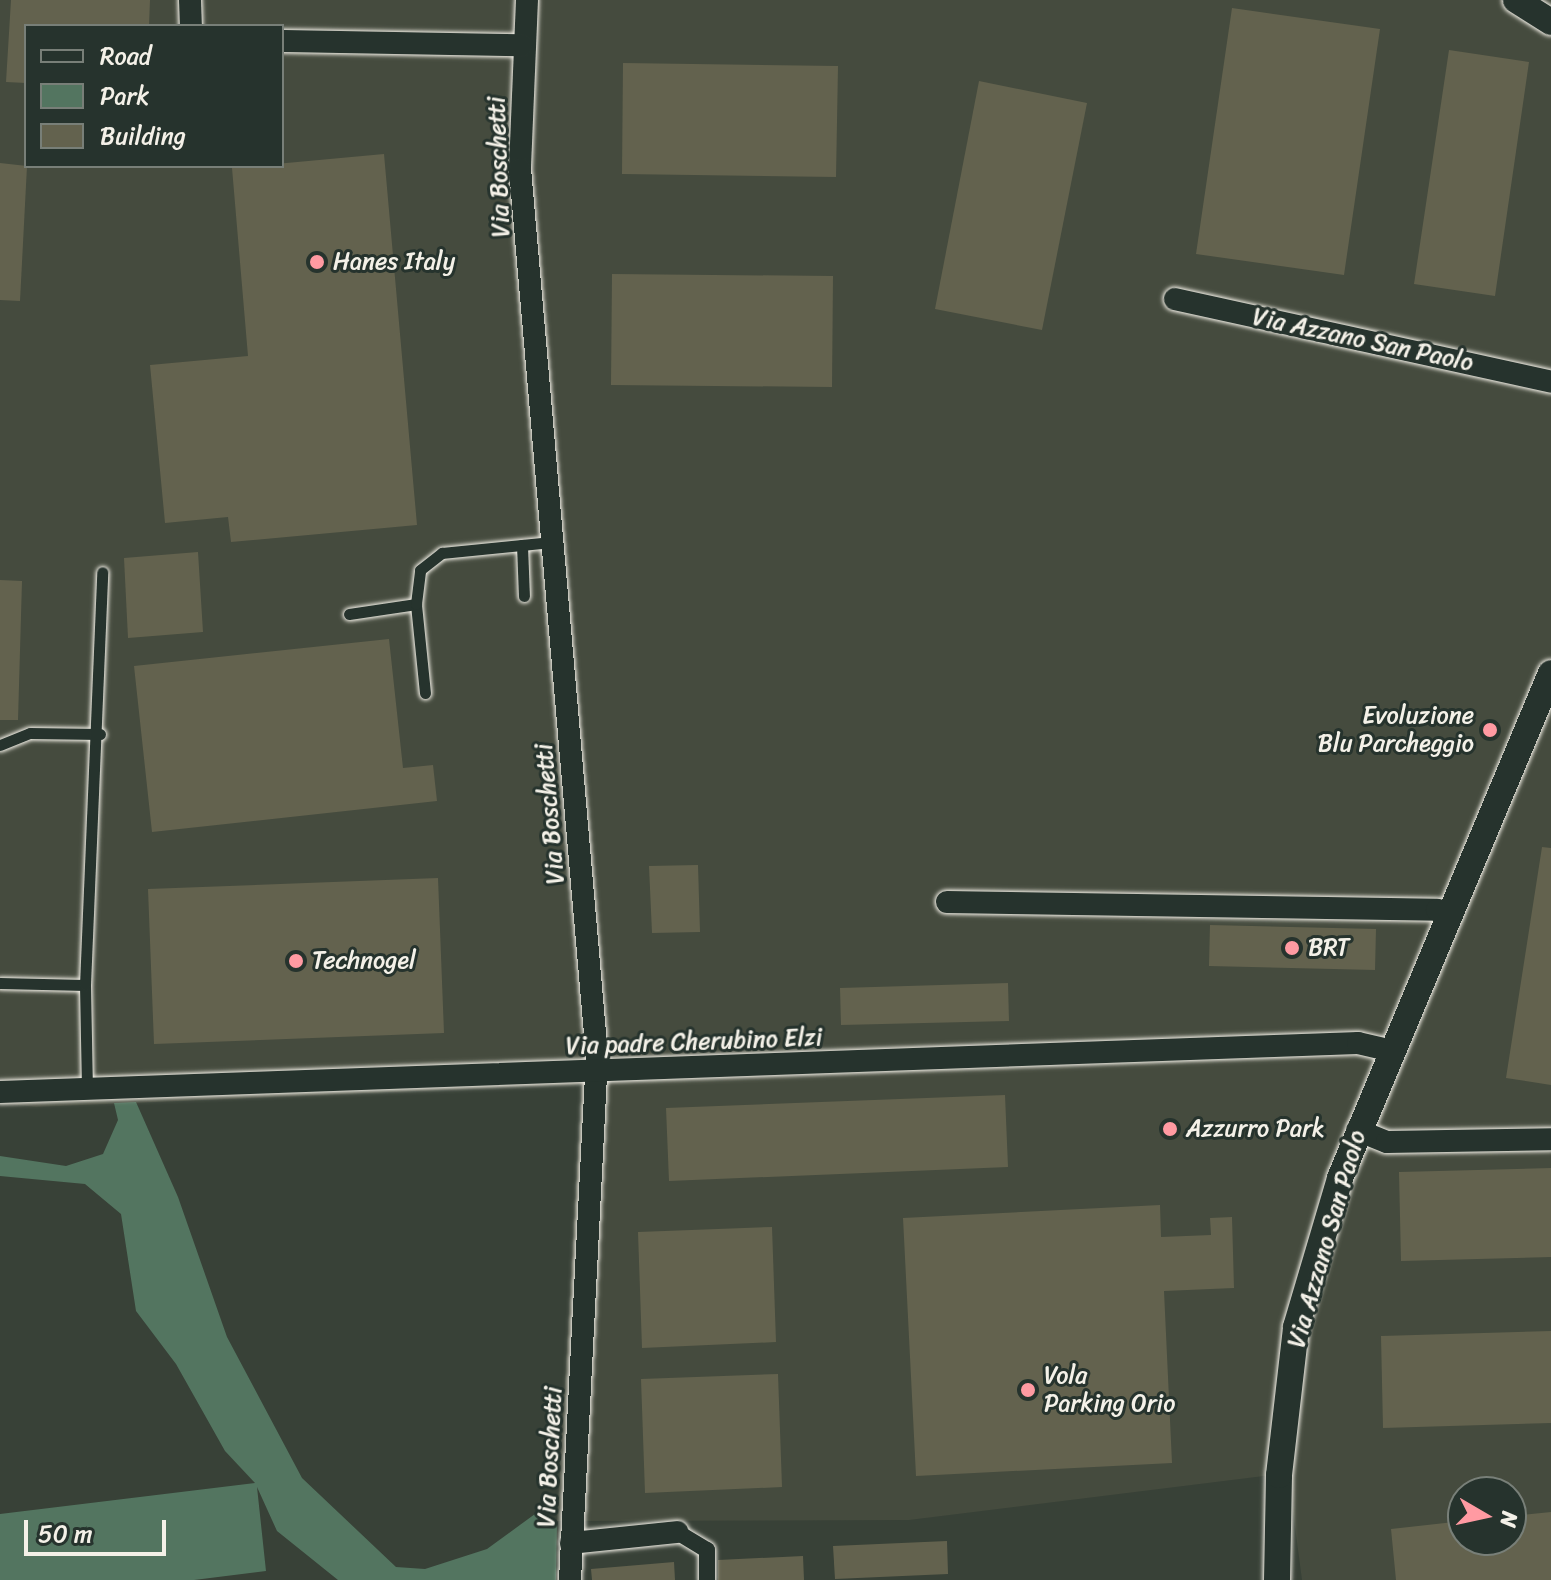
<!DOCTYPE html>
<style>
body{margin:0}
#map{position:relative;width:1551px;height:1580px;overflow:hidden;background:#384137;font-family:Sriracha,sans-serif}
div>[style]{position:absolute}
.built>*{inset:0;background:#454b3e}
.green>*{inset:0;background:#537560}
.building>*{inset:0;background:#63624e}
.roads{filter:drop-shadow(0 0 2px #f4f1e8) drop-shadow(0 0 2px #f4f1e8)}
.service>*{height:11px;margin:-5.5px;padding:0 5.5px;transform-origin:5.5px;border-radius:5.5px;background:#26332d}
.pedestrian>*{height:16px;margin:-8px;padding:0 8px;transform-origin:8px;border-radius:8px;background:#26332d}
.minor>*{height:22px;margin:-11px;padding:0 11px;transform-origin:11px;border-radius:11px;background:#26332d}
.tertiary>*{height:26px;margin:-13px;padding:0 13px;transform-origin:13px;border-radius:13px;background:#26332d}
.dots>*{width:22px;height:22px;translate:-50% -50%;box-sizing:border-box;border:4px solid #26332d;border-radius:50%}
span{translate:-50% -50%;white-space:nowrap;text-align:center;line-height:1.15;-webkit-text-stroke:6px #26332d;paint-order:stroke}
.street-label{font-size:24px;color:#f4f1e8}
.poi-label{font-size:24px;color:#f4f1e8}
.left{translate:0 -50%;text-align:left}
.right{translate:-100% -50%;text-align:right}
.legend{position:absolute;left:24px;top:24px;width:260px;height:144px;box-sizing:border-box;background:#26332d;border:2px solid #787f78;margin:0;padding:10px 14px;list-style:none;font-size:24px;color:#f4f1e8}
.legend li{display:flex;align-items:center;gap:16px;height:40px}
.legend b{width:40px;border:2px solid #787f78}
.north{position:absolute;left:1447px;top:1476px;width:80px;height:80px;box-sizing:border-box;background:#26332d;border:2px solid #787f78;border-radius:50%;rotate:99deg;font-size:22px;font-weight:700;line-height:32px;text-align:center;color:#f4f1e8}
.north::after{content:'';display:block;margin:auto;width:28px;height:36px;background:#ff9aa2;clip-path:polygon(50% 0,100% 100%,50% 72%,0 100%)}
.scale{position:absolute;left:24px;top:1520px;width:142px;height:36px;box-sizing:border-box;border:4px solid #f4f1e8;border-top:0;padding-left:10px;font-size:24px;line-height:28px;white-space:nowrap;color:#f4f1e8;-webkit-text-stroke:6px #26332d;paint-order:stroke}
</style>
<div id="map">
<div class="built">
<i style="clip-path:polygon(evenodd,0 0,1551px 0,1551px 1580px,1302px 1580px,1288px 1473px,909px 1520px,557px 1521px,582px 1084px,36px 1107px,0 1103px,0 0,26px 26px,282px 26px,282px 166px,26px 166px,26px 26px,0 0,1463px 1492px,1511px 1492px,1511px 1540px,1463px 1540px,1463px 1492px)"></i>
</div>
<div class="green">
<i style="clip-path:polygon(136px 1102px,178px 1197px,227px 1337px,302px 1478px,396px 1567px,425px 1569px,487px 1549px,535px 1514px,557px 1521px,556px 1580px,338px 1580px,277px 1531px,257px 1487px,266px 1571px,194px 1580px,0 1580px,0 1514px,255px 1483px,225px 1451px,176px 1364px,136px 1311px,121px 1214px,85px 1184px,0 1176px,0 1156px,66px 1166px,103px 1154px,118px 1120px,114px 1103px)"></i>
</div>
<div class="building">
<i style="clip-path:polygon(11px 0,150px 0,149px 26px,26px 26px,26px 83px,6px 82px)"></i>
<i style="clip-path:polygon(1232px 8px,1380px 29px,1344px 275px,1196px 254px)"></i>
<i style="clip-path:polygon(1449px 50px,1529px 62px,1495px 296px,1414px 284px)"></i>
<i style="clip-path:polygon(623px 63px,838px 66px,836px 177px,622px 174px)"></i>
<i style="clip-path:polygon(979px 81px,1087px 103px,1042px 330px,935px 309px)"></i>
<i style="clip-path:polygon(384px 154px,417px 525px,231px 542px,228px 517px,165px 523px,150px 365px,248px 356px,232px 168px)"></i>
<i style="clip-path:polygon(0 163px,27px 166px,20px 301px,0 300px)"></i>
<i style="clip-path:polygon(612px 274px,833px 276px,832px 387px,611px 385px)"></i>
<i style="clip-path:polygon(198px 552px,203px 632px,128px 638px,124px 558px)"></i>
<i style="clip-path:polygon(0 580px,22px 581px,18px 720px,0 720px)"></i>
<i style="clip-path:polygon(389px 639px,403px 768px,433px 765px,437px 801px,152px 832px,134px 666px)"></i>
<i style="clip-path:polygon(1542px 847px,1551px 848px,1551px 1085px,1506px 1078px)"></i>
<i style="clip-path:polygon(698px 865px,700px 932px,652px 933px,649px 866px)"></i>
<i style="clip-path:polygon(438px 878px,444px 1033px,154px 1044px,148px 889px)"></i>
<i style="clip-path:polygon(1210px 925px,1376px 929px,1375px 970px,1209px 966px)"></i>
<i style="clip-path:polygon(1008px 983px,1009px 1021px,841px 1025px,840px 988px)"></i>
<i style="clip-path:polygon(1005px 1095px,1008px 1167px,669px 1181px,666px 1108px)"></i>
<i style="clip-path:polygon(1551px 1168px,1551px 1257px,1401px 1261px,1399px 1172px)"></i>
<i style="clip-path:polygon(1160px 1205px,1161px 1237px,1211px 1235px,1210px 1218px,1232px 1217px,1234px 1288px,1164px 1291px,1172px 1463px,916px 1476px,903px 1218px)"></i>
<i style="clip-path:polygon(772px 1227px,776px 1342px,642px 1348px,638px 1232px)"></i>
<i style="clip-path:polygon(1551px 1331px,1551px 1423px,1383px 1428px,1381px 1336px)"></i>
<i style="clip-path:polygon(778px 1374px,782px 1487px,645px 1493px,641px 1379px)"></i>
<i style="clip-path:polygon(1551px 1512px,1551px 1580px,1396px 1580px,1391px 1529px,1463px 1521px,1463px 1540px,1511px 1540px,1511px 1516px)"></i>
<i style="clip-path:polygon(947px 1541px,948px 1574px,835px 1579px,833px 1546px)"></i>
<i style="clip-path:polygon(803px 1556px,804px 1580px,718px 1580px,718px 1560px)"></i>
<i style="clip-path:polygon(674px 1562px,675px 1580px,592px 1580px,591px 1569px)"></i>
</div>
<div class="roads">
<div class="service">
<i style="left:522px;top:545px;width:51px;rotate:87.8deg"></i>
<i style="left:349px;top:614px;width:68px;rotate:-8.5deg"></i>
<i style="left:425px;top:693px;width:89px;rotate:-95.8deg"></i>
<i style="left:416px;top:604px;width:34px;rotate:-83deg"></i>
<i style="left:420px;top:570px;width:28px;rotate:-38deg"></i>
<i style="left:442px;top:553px;width:112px;rotate:-5.7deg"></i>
<i style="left:0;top:745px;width:32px;rotate:-22deg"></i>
<i style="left:30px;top:733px;width:70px;rotate:0.8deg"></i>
<i style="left:0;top:983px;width:85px;rotate:1.3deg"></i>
<i style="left:87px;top:1090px;width:105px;rotate:-91.1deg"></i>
<i style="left:85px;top:985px;width:413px;rotate:-87.6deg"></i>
</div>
<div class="pedestrian">
<i style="left:677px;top:1532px;width:35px;rotate:31deg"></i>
<i style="left:707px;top:1550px;width:30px;rotate:90deg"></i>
</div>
<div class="minor">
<i style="left:190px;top:0;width:26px;rotate:88deg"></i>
<i style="left:527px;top:0;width:169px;rotate:92.4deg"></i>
<i style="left:520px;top:169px;width:890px;rotate:85.04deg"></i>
<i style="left:597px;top:1056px;width:525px;rotate:92.95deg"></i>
<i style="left:282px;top:41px;width:240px;rotate:1deg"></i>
<i style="left:1175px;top:299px;width:385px;rotate:12.4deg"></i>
<i style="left:947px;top:902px;width:490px;rotate:0.9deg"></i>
<i style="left:1437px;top:910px;width:15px;rotate:23deg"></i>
<i style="left:0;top:1092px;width:1359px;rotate:-2.07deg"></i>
<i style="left:1358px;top:1043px;width:32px;rotate:13deg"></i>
<i style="left:1357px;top:1130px;width:32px;rotate:22deg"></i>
<i style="left:1387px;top:1142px;width:164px;rotate:-1deg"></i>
<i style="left:571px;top:1543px;width:107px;rotate:-5.9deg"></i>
</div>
<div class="tertiary">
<i style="left:1516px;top:0;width:41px;rotate:32.2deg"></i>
<i style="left:1277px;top:1580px;width:105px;rotate:-88.9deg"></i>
<i style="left:1279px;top:1475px;width:149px;rotate:-83.4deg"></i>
<i style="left:1296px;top:1327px;width:155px;rotate:-73.5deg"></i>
<i style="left:1340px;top:1178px;width:547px;rotate:-67.32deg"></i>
</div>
</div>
<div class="dots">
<i style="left:317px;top:262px;background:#ff9aa2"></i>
<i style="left:1490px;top:730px;background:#ff9aa2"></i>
<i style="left:1292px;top:948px;background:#ff9aa2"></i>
<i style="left:296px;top:961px;background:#ff9aa2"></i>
<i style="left:1170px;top:1129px;background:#ff9aa2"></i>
<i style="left:1028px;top:1390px;background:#ff9aa2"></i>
</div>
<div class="street-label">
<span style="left:499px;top:167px;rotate:-92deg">Via Boschetti</span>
<span style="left:1363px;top:340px;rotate:12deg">Via Azzano San Paolo</span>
<span style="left:550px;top:814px;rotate:-95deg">Via Boschetti</span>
<span style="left:694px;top:1042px;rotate:-2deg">Via padre Cherubino Elzi</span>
<span style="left:1327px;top:1239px;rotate:-74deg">Via Azzano San Paolo</span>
<span style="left:550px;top:1457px;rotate:-87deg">Via Boschetti</span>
</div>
<div class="poi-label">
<span class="left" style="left:333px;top:262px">Hanes Italy</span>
<span class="right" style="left:1474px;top:730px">Evoluzione<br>Blu Parcheggio</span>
<span class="left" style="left:1308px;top:948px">BRT</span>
<span class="left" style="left:312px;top:961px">Technogel</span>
<span class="left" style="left:1186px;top:1129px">Azzurro Park</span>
<span class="left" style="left:1044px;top:1390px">Vola<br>Parking Orio</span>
</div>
<ul class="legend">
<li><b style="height:10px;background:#26332d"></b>Road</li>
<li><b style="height:22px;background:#537560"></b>Park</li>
<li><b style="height:22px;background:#63624e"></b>Building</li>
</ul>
<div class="north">N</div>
<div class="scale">50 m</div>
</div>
